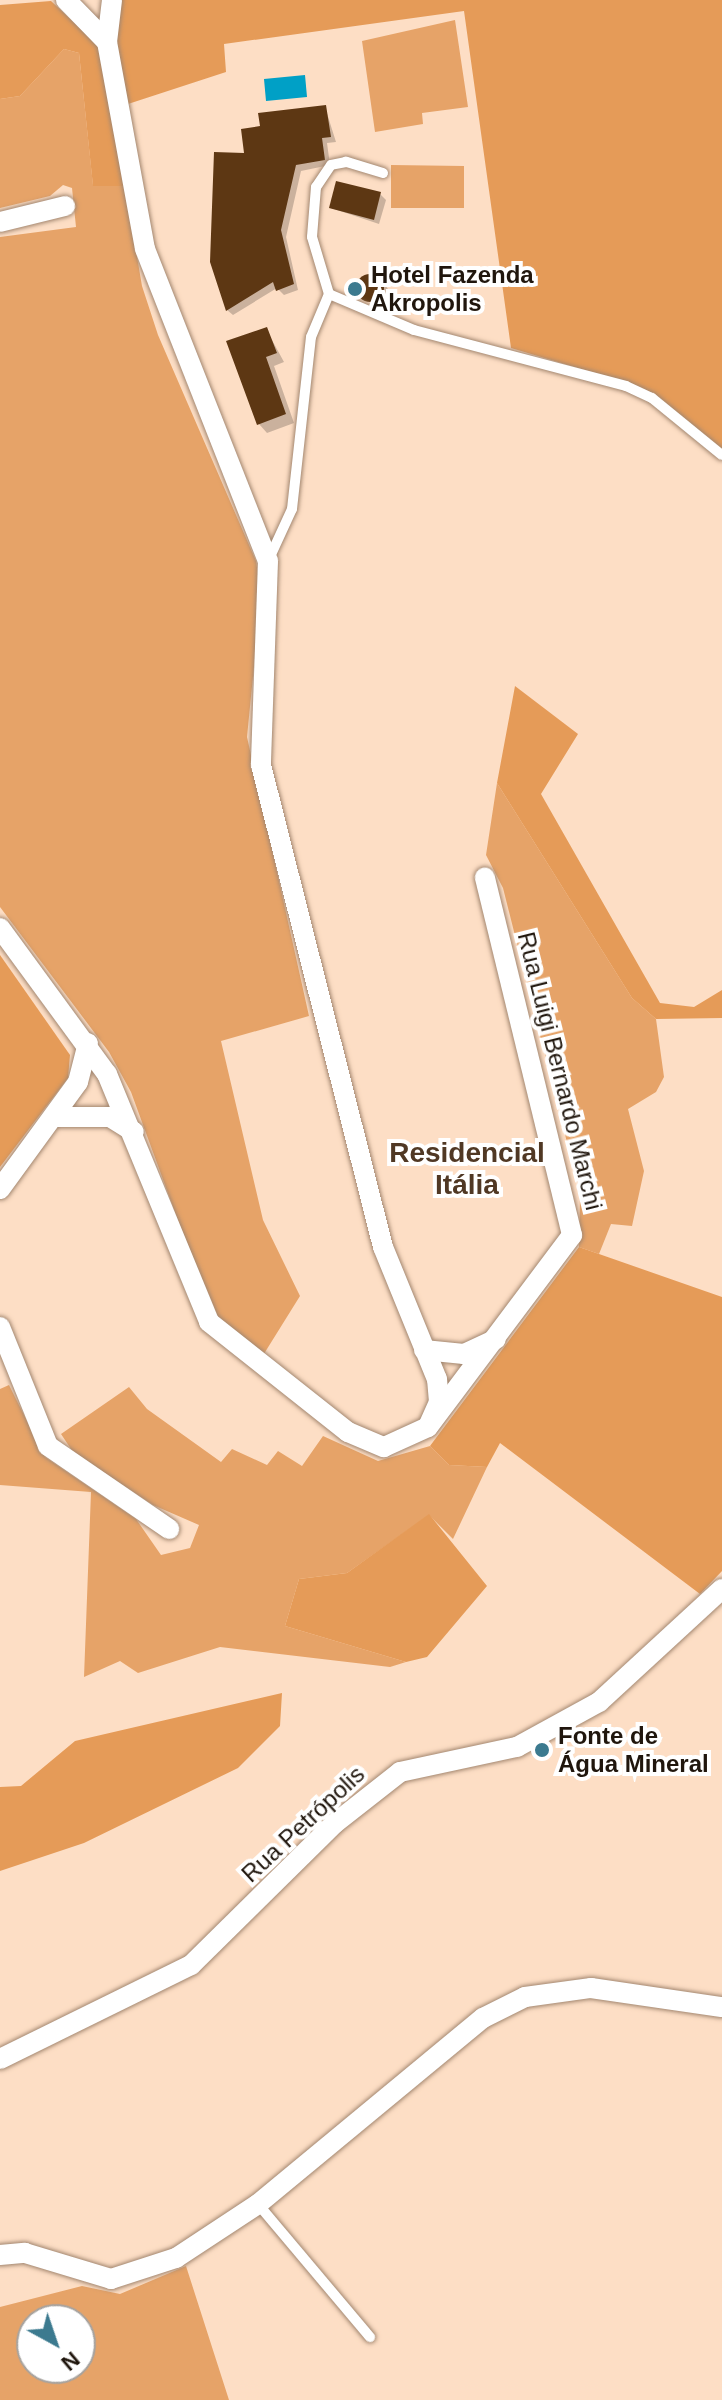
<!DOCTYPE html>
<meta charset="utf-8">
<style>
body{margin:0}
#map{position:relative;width:722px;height:2400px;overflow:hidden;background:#fddec5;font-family:Helvetica,sans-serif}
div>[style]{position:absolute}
.green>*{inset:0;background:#e6a368}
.forest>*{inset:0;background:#e59b58}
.water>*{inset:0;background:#00a0c6}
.shadow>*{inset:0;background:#0003}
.building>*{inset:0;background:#5d3713}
.round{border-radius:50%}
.roads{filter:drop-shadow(0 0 2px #a38770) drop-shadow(0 0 2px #a38770)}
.service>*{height:10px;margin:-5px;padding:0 5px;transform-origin:5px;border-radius:5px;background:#fff}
.minor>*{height:20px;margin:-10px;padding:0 10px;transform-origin:10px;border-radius:10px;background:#fff}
.dots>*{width:22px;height:22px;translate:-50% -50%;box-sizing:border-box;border:4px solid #fff;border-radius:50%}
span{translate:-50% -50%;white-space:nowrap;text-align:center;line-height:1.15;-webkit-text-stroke:8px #fff;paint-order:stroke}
.poi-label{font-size:24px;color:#20160d;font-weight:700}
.left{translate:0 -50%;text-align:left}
.street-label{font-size:24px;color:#20160d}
.quarter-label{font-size:28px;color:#503824;font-weight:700}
.north{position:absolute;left:16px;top:2304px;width:80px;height:80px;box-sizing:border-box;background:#fff;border:2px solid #a6a29e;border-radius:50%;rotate:140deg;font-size:22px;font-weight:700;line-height:32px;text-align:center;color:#20160d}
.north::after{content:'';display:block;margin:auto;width:28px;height:36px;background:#3c7a8f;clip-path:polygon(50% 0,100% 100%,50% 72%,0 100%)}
</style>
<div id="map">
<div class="green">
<i style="clip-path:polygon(455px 20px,468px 107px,422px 113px,423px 124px,375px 132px,362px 41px)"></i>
<i style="clip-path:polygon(64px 49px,79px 53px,93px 185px,125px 186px,142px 286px,158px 335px,256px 561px,261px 595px,247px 737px,309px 1016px,221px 1041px,263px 1220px,300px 1296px,262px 1357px,234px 1339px,210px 1308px,131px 1092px,109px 1052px,0 907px,0 237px,76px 227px,72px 188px,63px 185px,50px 196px,0 208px,0 99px,20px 96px)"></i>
<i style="clip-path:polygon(391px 165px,464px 166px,464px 208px,391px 208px)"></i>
<i style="clip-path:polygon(497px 783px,632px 998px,656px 1019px,664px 1077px,656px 1092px,628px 1109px,644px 1171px,632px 1226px,611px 1224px,599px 1254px,579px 1247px,580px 1194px,503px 888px,486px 855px)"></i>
<i style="clip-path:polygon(9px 1385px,45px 1457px,136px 1519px,161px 1555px,190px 1548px,199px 1525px,153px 1505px,73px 1452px,61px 1434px,129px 1387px,147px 1409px,221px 1462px,232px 1449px,267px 1465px,278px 1451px,302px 1466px,323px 1436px,378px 1461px,430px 1446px,449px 1465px,487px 1467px,453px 1539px,429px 1515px,347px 1573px,299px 1579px,285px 1626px,406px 1662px,390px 1667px,220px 1647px,138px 1673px,120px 1661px,84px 1677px,91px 1492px,0 1485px,0 1389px)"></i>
<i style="clip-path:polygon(evenodd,186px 2266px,229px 2400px,0 2400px,0 2307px,82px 2286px,120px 2294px,186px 2266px,32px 2320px,80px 2320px,80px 2368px,32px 2368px,32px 2320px)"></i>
</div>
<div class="forest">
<i style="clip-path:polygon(122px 0,722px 0,722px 451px,625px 382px,511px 348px,464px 11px,224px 44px,226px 72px,128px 104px,116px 38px)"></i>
<i style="clip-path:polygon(51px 1px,100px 47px,125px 186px,93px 186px,79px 53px,64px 49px,20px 96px,0 99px,0 5px)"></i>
<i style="clip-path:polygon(515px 686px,578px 734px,541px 794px,660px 1003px,694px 1007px,722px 990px,722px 1018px,656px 1019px,632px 998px,497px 783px)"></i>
<i style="clip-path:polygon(0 955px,70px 1055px,68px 1078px,0 1167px)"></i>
<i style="clip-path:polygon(579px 1247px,722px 1297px,722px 1571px,700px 1594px,500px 1443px,487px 1467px,449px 1465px,430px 1446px)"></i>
<i style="clip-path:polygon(429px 1514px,487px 1586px,427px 1657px,406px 1662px,285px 1626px,299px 1579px,347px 1573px)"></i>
<i style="clip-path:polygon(282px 1693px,280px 1726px,238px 1768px,84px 1843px,0 1871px,0 1787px,21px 1786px,75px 1741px)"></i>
</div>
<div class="water">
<i style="clip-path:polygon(305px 75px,307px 97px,266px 101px,264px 79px)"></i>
</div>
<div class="shadow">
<i style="clip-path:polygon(325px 107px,336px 142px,327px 143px,330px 165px,301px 171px,286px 237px,298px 290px,284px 295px,277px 288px,233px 315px,227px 310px,246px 155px,262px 128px)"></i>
<i style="clip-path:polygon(380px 194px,386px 200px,379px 224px,331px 208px)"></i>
<i style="clip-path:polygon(381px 276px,392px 297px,377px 308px,354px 284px)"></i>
<i style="clip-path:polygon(266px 329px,284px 362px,274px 366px,294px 423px,267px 433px,259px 424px)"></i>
</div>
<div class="building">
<i style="clip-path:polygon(326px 105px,331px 137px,322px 138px,325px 160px,296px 165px,281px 230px,294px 284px,276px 291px,273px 282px,226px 311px,210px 262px,214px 152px,244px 153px,241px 129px,260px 126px,258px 113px)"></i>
<i style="clip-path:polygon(336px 181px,381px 192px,374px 220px,329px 208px)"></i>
<i class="round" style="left:356px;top:274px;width:28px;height:28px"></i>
<i style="clip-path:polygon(267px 327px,277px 353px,266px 357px,286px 414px,257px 425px,226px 341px)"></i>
</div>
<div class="roads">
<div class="service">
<i style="left:383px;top:173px;width:39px;rotate:-163deg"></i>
<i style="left:346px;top:162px;width:15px;rotate:169deg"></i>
<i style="left:331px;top:165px;width:27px;rotate:124deg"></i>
<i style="left:316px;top:187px;width:50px;rotate:94.6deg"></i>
<i style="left:312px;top:237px;width:59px;rotate:73.4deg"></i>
<i style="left:329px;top:294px;width:92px;rotate:23deg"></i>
<i style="left:414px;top:330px;width:219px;rotate:14.8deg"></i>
<i style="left:626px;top:386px;width:29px;rotate:25deg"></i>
<i style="left:652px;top:398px;width:90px;rotate:39.2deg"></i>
<i style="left:269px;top:559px;width:55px;rotate:-65.3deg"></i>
<i style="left:292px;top:509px;width:173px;rotate:-83.7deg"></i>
<i style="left:311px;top:337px;width:47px;rotate:-67.3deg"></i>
<i style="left:258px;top:2204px;width:174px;rotate:49.9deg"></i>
</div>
<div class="minor">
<i style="left:66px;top:0;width:59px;rotate:45.7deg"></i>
<i style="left:112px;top:0;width:42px;rotate:96.8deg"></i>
<i style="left:107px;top:42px;width:210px;rotate:79.6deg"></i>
<i style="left:145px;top:249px;width:335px;rotate:68.5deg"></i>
<i style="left:268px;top:561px;width:204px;rotate:92deg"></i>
<i style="left:261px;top:765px;width:497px;rotate:75.8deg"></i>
<i style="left:383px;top:1247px;width:143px;rotate:67.8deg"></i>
<i style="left:437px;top:1379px;width:23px;rotate:85deg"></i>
<i style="left:439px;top:1402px;width:27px;rotate:114deg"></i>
<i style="left:0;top:222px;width:67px;rotate:-13.8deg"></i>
<i style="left:0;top:928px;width:181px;rotate:53.8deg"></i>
<i style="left:107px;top:1074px;width:268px;rotate:67.6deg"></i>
<i style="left:209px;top:1322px;width:177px;rotate:38.4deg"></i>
<i style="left:348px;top:1432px;width:39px;rotate:23deg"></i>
<i style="left:384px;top:1447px;width:48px;rotate:-24.4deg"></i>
<i style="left:428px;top:1427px;width:240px;rotate:-53.1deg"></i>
<i style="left:572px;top:1235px;width:368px;rotate:-103.7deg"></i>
<i style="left:55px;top:1117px;width:55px"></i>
<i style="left:110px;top:1117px;width:28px;rotate:32deg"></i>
<i style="left:0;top:1189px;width:132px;rotate:-53.9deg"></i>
<i style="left:78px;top:1082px;width:40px;rotate:-75.6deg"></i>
<i style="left:0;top:1327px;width:128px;rotate:68deg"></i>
<i style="left:48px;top:1446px;width:147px;rotate:34.4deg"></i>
<i style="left:424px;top:1350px;width:40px;rotate:5.7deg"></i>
<i style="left:464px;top:1354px;width:35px;rotate:-25deg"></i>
<i style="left:0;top:2059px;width:213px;rotate:-26.2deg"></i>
<i style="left:191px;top:1965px;width:201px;rotate:-44.6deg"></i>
<i style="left:334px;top:1824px;width:84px;rotate:-38.2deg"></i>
<i style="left:400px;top:1772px;width:120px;rotate:-12.1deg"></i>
<i style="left:517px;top:1747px;width:94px;rotate:-28.8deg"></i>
<i style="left:599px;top:1702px;width:167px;rotate:-42.6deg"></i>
<i style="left:0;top:2255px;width:25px;rotate:-5deg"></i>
<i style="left:25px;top:2253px;width:90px;rotate:16.8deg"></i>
<i style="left:111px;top:2279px;width:68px;rotate:-17.9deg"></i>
<i style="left:176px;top:2258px;width:98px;rotate:-33.4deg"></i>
<i style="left:258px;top:2204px;width:292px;rotate:-39.6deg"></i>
<i style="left:483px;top:2018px;width:47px;rotate:-26.6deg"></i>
<i style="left:525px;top:1997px;width:67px;rotate:-7.8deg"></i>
<i style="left:591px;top:1988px;width:132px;rotate:8.3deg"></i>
</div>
</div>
<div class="dots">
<i style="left:355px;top:289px;background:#3c7a8f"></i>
<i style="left:542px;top:1750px;background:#3c7a8f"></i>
</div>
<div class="poi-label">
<span class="left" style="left:371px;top:289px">Hotel Fazenda<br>Akropolis</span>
<span class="left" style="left:558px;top:1750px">Fonte de<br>Água Mineral</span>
</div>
<div class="street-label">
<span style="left:560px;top:1071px;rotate:76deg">Rua Luigi Bernardo Marchi</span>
<span style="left:303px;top:1824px;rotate:-43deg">Rua Petrópolis</span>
</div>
<div class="quarter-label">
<span style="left:467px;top:1169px">Residencial<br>Itália</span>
</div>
<div class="north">N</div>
</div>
